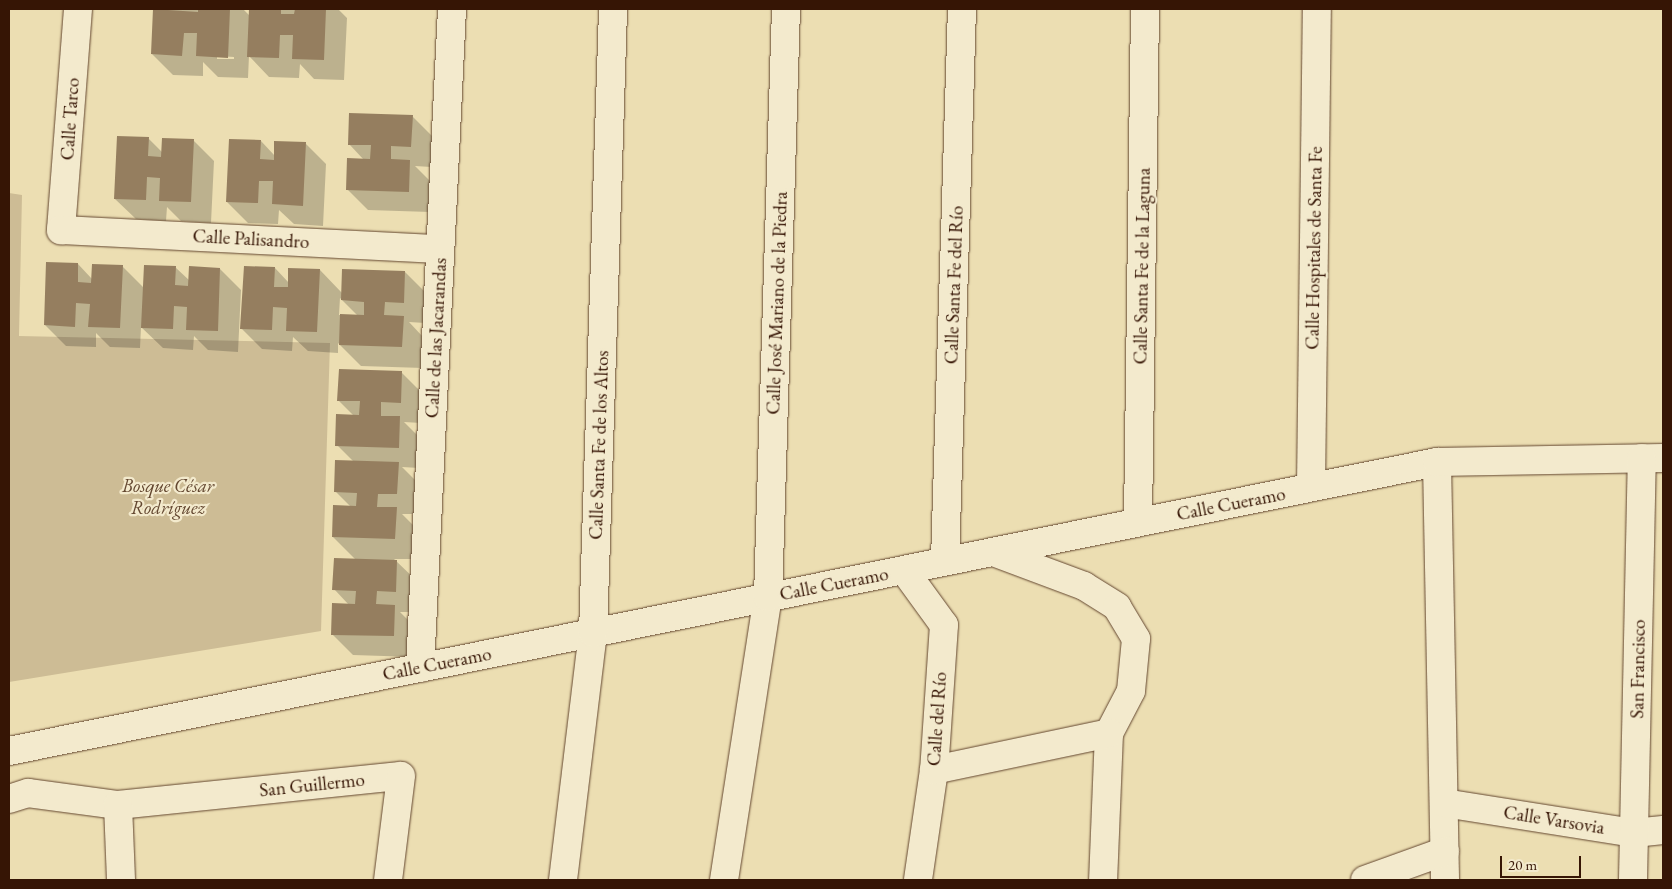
<!DOCTYPE html>
<meta charset="utf-8">
<style>
body{margin:0}
#map{position:relative;width:1672px;height:889px;overflow:hidden;background:#ecdeb2;font-family:"EB Garamond",serif}
div>[style]{position:absolute}
.green>*{inset:0;background:#cdbc95}
.shadow>*{inset:0;background:#0003}
.building>*{inset:0;background:#957e5f}
.roads{filter:drop-shadow(0 0 1px #644730) drop-shadow(0 0 1px #644730)}
.minor>*{height:28px;margin:-14px;padding:0 14px;transform-origin:14px;border-radius:14px;background:#f3eacd}
span{translate:-50% -50%;white-space:nowrap;text-align:center;line-height:1.15;-webkit-text-stroke:4.5px #f3eacd;paint-order:stroke}
.street-label{font-size:19px;color:#361505}
.park-label{font-size:19px;color:#634730;font-style:italic}
.frame{position:absolute;inset:0;border:10px solid #361505;pointer-events:none}
.scale{position:absolute;left:1500px;top:856px;width:81px;height:22px;box-sizing:border-box;border:2px solid #361505;border-top:0;padding-left:6px;font-size:15px;line-height:18px;white-space:nowrap;color:#361505;-webkit-text-stroke:4px #f3eacd;paint-order:stroke}
</style>
<div id="map">
<div class="green">
<i style="clip-path:polygon(9px 193px,22px 195px,19px 336px,330px 343px,321px 631px,9px 682px)"></i>
</div>
<div class="shadow">
<i style="clip-path:polygon(evenodd,154px 9px,243px 9px,250px 16px,251px 9px,338px 9px,347px 18px,344px 80px,314px 79px,300px 64px,299px 78px,269px 77px,249px 56px,248px 78px,218px 77px,203px 62px,203px 76px,173px 75px,152px 54px,154px 9px,217px 56px,234px 57px,234px 59px,217px 59px,217px 56px)"></i>
<i style="clip-path:polygon(412px 116px,433px 137px,431px 167px,415px 166px,431px 182px,430px 212px,368px 210px,347px 189px,364px 160px,349px 144px)"></i>
<i style="clip-path:polygon(148px 138px,163px 153px,193px 140px,214px 161px,211px 223px,181px 221px,167px 207px,166px 221px,136px 219px,115px 199px)"></i>
<i style="clip-path:polygon(261px 141px,275px 156px,305px 143px,326px 164px,323px 226px,294px 224px,279px 210px,278px 224px,248px 223px,227px 202px)"></i>
<i style="clip-path:polygon(78px 264px,92px 279px,122px 266px,144px 288px,175px 267px,190px 281px,220px 269px,241px 290px,238px 352px,208px 350px,194px 336px,193px 350px,163px 348px,141px 327px,140px 348px,110px 347px,96px 333px,96px 347px,66px 346px,45px 325px)"></i>
<i style="clip-path:polygon(evenodd,275px 268px,289px 283px,320px 270px,342px 293px,405px 272px,426px 293px,425px 323px,409px 322px,424px 338px,423px 368px,361px 366px,338px 343px,338px 353px,308px 351px,293px 337px,292px 351px,262px 349px,242px 329px,275px 268px,340px 298px,358px 316px,339px 315px,340px 298px)"></i>
<i style="clip-path:polygon(401px 372px,422px 393px,421px 423px,404px 422px,420px 438px,419px 468px,402px 467px,419px 484px,417px 514px,402px 514px,417px 529px,416px 559px,394px 559px,418px 582px,416px 612px,400px 612px,415px 627px,414px 657px,353px 655px,332px 634px,349px 605px,334px 589px,356px 560px,333px 537px,351px 507px,335px 491px,354px 462px,337px 445px,354px 416px,338px 400px)"></i>
</div>
<div class="building">
<i style="clip-path:polygon(153px 9px,198px 12px,198px 9px,230px 9px,228px 58px,196px 56px,197px 33px,184px 33px,182px 56px,151px 54px)"></i>
<i style="clip-path:polygon(249px 9px,281px 9px,281px 14px,294px 14px,295px 9px,326px 9px,324px 60px,292px 59px,293px 35px,280px 35px,279px 58px,247px 57px)"></i>
<i style="clip-path:polygon(349px 113px,413px 115px,411px 147px,391px 146px,391px 159px,410px 160px,409px 192px,346px 190px,347px 158px,370px 159px,371px 145px,348px 145px)"></i>
<i style="clip-path:polygon(117px 136px,149px 137px,148px 156px,161px 157px,162px 138px,194px 139px,191px 202px,159px 201px,160px 178px,147px 177px,146px 200px,114px 199px)"></i>
<i style="clip-path:polygon(229px 139px,261px 140px,260px 159px,274px 160px,274px 141px,306px 142px,303px 206px,272px 204px,273px 181px,259px 181px,258px 203px,226px 202px)"></i>
<i style="clip-path:polygon(46px 262px,78px 263px,78px 282px,91px 283px,92px 264px,123px 265px,120px 328px,88px 327px,90px 304px,76px 303px,75px 327px,44px 325px)"></i>
<i style="clip-path:polygon(144px 265px,176px 266px,175px 285px,188px 286px,189px 266px,220px 268px,218px 331px,186px 330px,187px 307px,174px 306px,173px 329px,141px 328px)"></i>
<i style="clip-path:polygon(244px 266px,275px 267px,274px 287px,288px 287px,288px 268px,320px 269px,317px 332px,286px 331px,287px 308px,273px 307px,272px 330px,240px 329px)"></i>
<i style="clip-path:polygon(342px 269px,405px 271px,404px 303px,385px 302px,384px 315px,404px 316px,402px 347px,339px 345px,340px 314px,364px 315px,364px 302px,341px 300px)"></i>
<i style="clip-path:polygon(339px 369px,402px 371px,401px 403px,381px 402px,381px 416px,400px 416px,399px 448px,335px 446px,336px 414px,359px 415px,360px 401px,337px 401px)"></i>
<i style="clip-path:polygon(335px 460px,399px 462px,397px 494px,378px 494px,377px 507px,397px 507px,395px 539px,332px 537px,333px 505px,356px 506px,357px 493px,334px 492px)"></i>
<i style="clip-path:polygon(334px 558px,397px 560px,396px 592px,377px 591px,376px 604px,395px 605px,394px 636px,331px 635px,332px 603px,355px 604px,356px 591px,332px 590px)"></i>
</div>
<div class="roads">
<div class="minor">
<i style="left:78px;top:9px;width:222px;rotate:94.4deg"></i>
<i style="left:61px;top:230px;width:379px;rotate:2.9deg"></i>
<i style="left:1437px;top:462px;width:418px;rotate:88.9deg"></i>
<i style="left:1311px;top:487px;width:478px;rotate:-89.3deg"></i>
<i style="left:1138px;top:522px;width:513px;rotate:-89.22deg"></i>
<i style="left:993px;top:552px;width:97px;rotate:20.5deg"></i>
<i style="left:1084px;top:586px;width:39px;rotate:32deg"></i>
<i style="left:1117px;top:607px;width:37px;rotate:59deg"></i>
<i style="left:1136px;top:639px;width:52px;rotate:95.5deg"></i>
<i style="left:1131px;top:691px;width:47px;rotate:117.6deg"></i>
<i style="left:1109px;top:733px;width:147px;rotate:92.3deg"></i>
<i style="left:945px;top:561px;width:552px;rotate:-88.24deg"></i>
<i style="left:904px;top:570px;width:68px;rotate:54deg"></i>
<i style="left:944px;top:625px;width:145px;rotate:93.9deg"></i>
<i style="left:934px;top:770px;width:111px;rotate:98.3deg"></i>
<i style="left:420px;top:668px;width:660px;rotate:-87.22deg"></i>
<i style="left:9px;top:751px;width:1457px;rotate:-11.44deg"></i>
<i style="left:1437px;top:462px;width:226px;rotate:-1deg"></i>
<i style="left:934px;top:770px;width:179px;rotate:-11.9deg"></i>
<i style="left:9px;top:799px;width:20px;rotate:-18deg"></i>
<i style="left:28px;top:793px;width:91px;rotate:7.6deg"></i>
<i style="left:118px;top:805px;width:284px;rotate:-5.9deg"></i>
<i style="left:401px;top:776px;width:105px;rotate:97.1deg"></i>
<i style="left:1444px;top:803px;width:192px;rotate:9deg"></i>
<i style="left:1634px;top:833px;width:29px;rotate:-6deg"></i>
<i style="left:118px;top:805px;width:75px;rotate:87.7deg"></i>
<i style="left:563px;top:880px;width:249px;rotate:-83.1deg"></i>
<i style="left:593px;top:633px;width:624px;rotate:-88.16deg"></i>
<i style="left:724px;top:880px;width:286px;rotate:-81.2deg"></i>
<i style="left:768px;top:597px;width:588px;rotate:-88.25deg"></i>
<i style="left:1365px;top:880px;width:85px;rotate:-19.9deg"></i>
<i style="left:1633px;top:880px;width:422px;rotate:-88.8deg"></i>
</div>
</div>
<div class="street-label">
<span style="left:70px;top:119px;rotate:-86deg">Calle Tarco</span>
<span style="left:251px;top:239px;rotate:3deg">Calle Palisandro</span>
<span style="left:1314px;top:248px;rotate:-89deg">Calle Hospitales de Santa Fe</span>
<span style="left:1142px;top:266px;rotate:-89deg">Calle Santa Fe de la Laguna</span>
<span style="left:954px;top:285px;rotate:-88deg">Calle Santa Fe del Río</span>
<span style="left:777px;top:303px;rotate:-88deg">Calle José Mariano de la Piedra</span>
<span style="left:436px;top:338px;rotate:-87deg">Calle de las Jacarandas</span>
<span style="left:599px;top:445px;rotate:-88deg">Calle Santa Fe de los Altos</span>
<span style="left:1231px;top:504px;rotate:-11deg">Calle Cueramo</span>
<span style="left:834px;top:584px;rotate:-11deg">Calle Cueramo</span>
<span style="left:437px;top:664px;rotate:-11deg">Calle Cueramo</span>
<span style="left:1638px;top:669px;rotate:-89deg">San Francisco</span>
<span style="left:937px;top:719px;rotate:-86deg">Calle del Río</span>
<span style="left:312px;top:785px;rotate:-6deg">San Guillermo</span>
<span style="left:1554px;top:820px;rotate:9deg">Calle Varsovia</span>
</div>
<div class="park-label">
<span style="left:168px;top:497px">Bosque César<br>Rodríguez</span>
</div>
<div class="frame"></div>
<div class="scale">20 m</div>
</div>
